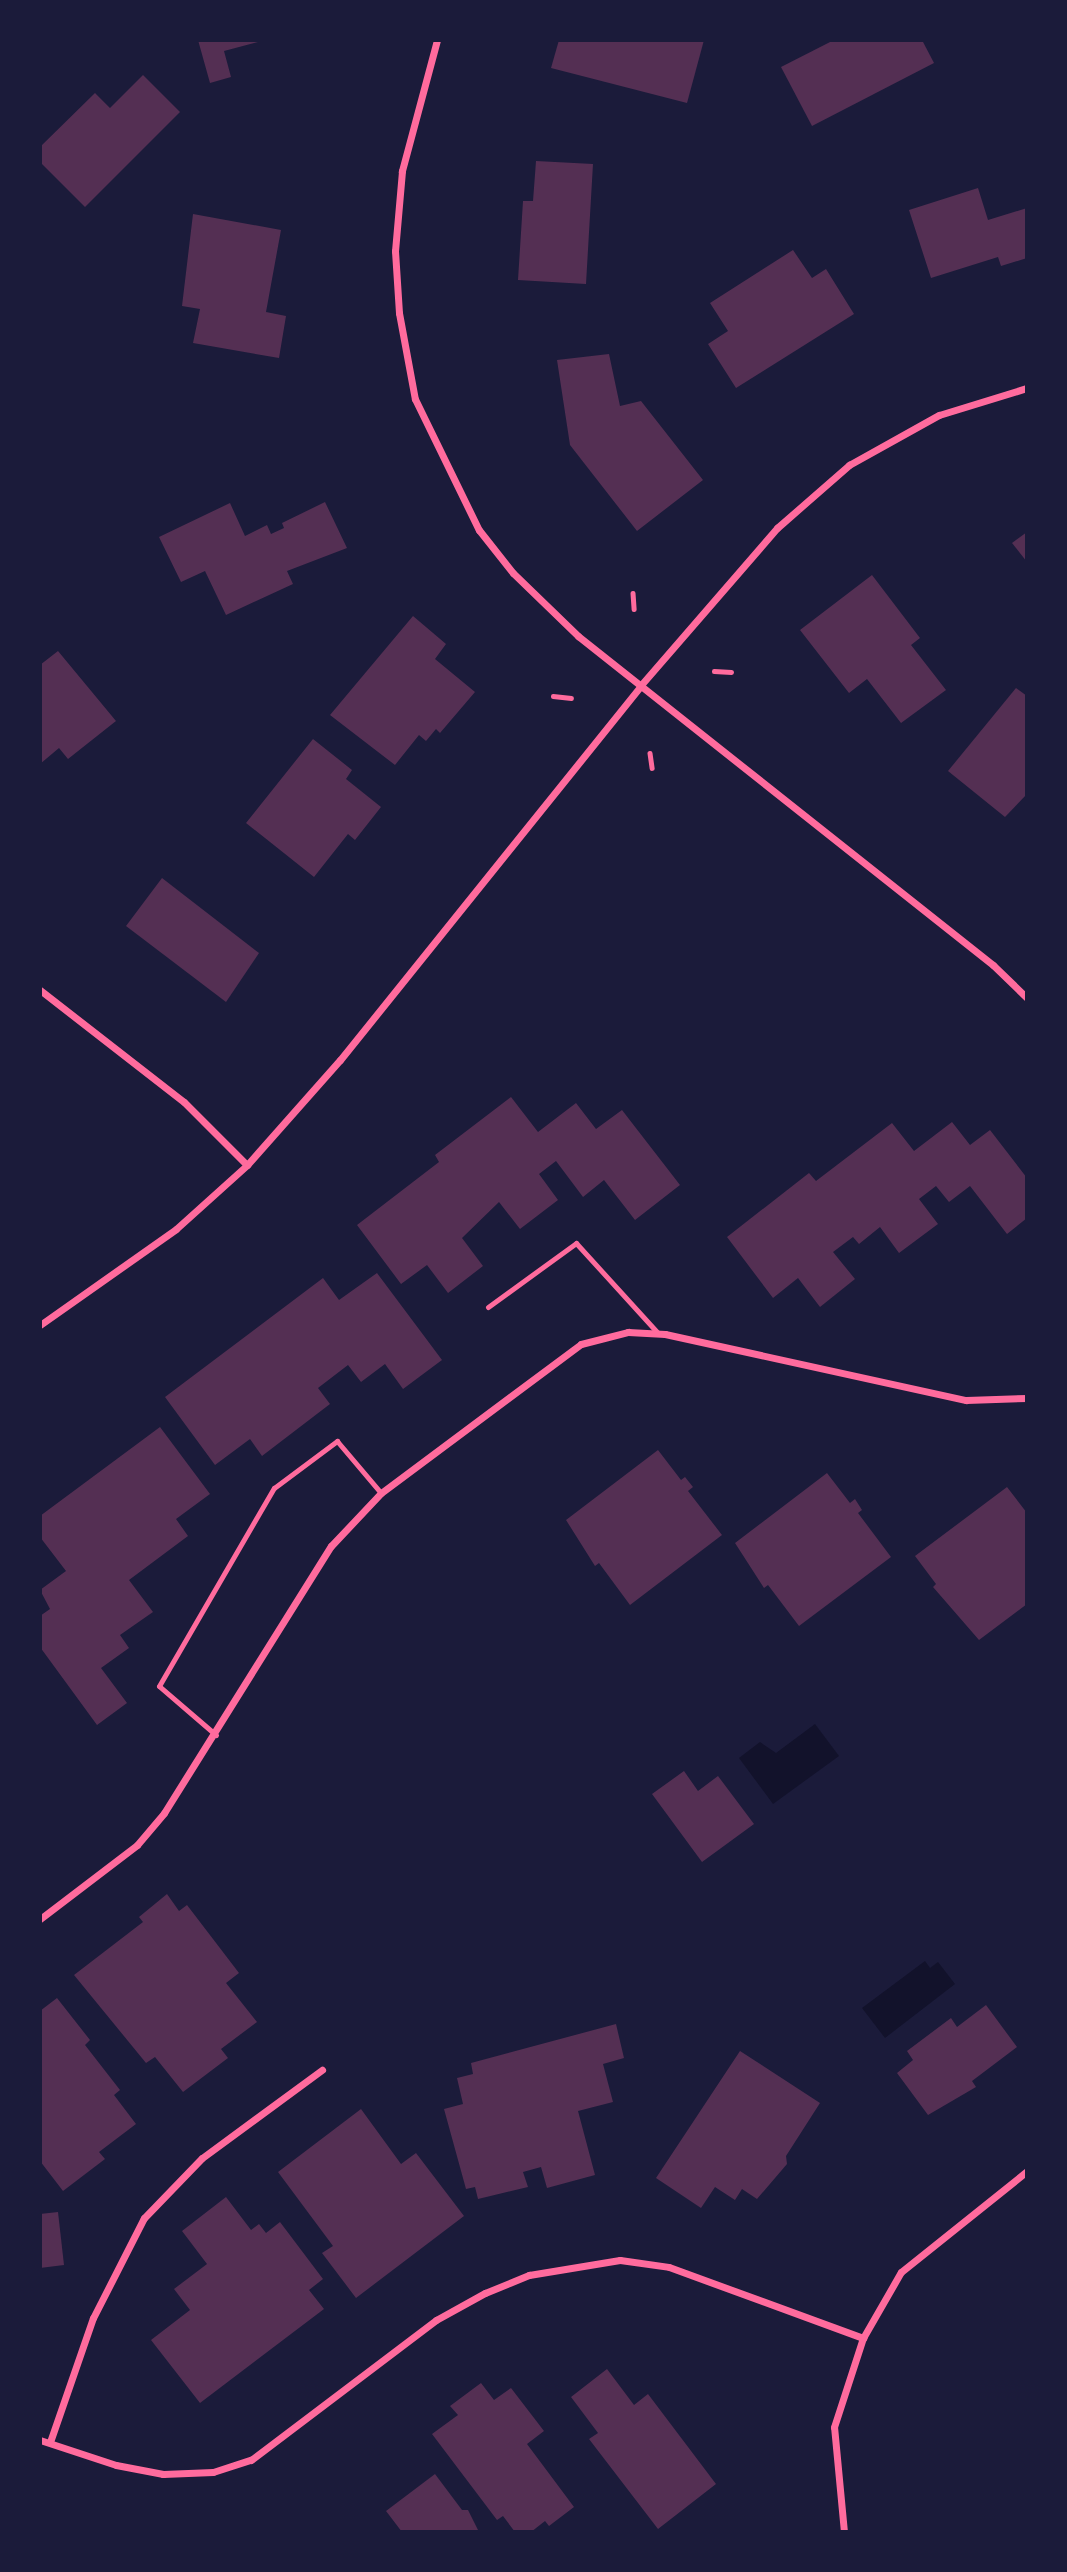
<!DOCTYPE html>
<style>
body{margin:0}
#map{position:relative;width:1067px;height:2572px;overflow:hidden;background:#1b1b3a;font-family:"Fira Sans Condensed",sans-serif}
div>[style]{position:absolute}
.water>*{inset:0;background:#12122b}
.building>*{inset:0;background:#542f53}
.path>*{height:4.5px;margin:-2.25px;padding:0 2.25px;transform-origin:2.25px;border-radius:2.25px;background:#ff6b9d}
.service>*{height:5px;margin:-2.5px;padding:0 2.5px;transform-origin:2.5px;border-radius:2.5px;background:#ff6b9d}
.minor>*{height:7px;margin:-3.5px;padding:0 3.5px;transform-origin:3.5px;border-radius:3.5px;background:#ff6b9d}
span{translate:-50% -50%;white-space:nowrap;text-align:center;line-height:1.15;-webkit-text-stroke:6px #1b1b3a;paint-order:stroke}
.frame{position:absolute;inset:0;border:42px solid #1b1b3a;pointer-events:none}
</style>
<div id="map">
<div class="water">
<i style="clip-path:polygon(815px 1724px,839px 1756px,773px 1804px,739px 1758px,760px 1742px,776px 1753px)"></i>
<i style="clip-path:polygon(925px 1961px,930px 1968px,938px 1962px,955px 1984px,885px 2038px,862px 2008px)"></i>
</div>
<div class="building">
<i style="clip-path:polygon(198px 40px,262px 40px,262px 41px,224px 51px,231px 77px,210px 83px)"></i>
<i style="clip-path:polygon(559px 40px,704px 40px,687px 103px,551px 68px)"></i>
<i style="clip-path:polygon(834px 40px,922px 40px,934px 63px,812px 126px,781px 67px)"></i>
<i style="clip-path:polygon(143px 75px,180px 112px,85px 207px,40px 162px,40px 147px,95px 93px,110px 108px)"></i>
<i style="clip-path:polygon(536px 161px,593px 164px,586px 284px,518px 280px,523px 201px,533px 201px)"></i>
<i style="clip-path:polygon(978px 188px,988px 220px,1027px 208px,1027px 258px,1001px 266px,998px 257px,931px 278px,909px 210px)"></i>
<i style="clip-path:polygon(193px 214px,281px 230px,266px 312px,286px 316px,279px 358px,193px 343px,200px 309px,182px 306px)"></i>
<i style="clip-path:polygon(793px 250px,812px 278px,826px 269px,854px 314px,736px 388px,708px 344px,728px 331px,710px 303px)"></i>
<i style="clip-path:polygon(609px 354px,620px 406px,641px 401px,703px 480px,637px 531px,570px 445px,557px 360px)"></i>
<i style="clip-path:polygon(325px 502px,347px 548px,287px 571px,293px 584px,226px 615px,205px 571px,181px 582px,159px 537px,230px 503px,245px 536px,267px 525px,271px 534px,284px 528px,282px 523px)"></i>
<i style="clip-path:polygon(1027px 532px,1027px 562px,1012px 543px)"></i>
<i style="clip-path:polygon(872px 575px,920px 638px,911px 645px,946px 690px,901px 723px,867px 679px,849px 693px,800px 630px)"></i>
<i style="clip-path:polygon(413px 616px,446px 644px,435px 659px,475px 692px,440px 733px,436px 729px,426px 741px,419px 735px,395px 765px,330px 715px)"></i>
<i style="clip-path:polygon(58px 651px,116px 721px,68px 759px,59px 748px,40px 764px,40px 665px)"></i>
<i style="clip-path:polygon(1016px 688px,1027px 696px,1027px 794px,1005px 817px,948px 771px)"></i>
<i style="clip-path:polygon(313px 739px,352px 770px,346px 779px,381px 807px,355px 840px,348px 834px,314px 877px,246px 823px)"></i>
<i style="clip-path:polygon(162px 878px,259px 953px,226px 1002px,126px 926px)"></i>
<i style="clip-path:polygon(511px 1097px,538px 1132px,576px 1103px,596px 1129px,622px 1110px,680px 1185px,635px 1220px,604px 1180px,583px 1197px,556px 1161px,539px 1174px,558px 1200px,520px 1229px,499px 1202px,462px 1238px,483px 1266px,448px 1293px,427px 1265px,401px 1284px,357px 1225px,439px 1162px,435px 1155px)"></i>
<i style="clip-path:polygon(952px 1122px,970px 1145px,990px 1130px,1027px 1178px,1027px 1218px,1007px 1234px,970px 1186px,949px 1202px,936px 1186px,919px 1199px,938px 1224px,899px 1253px,880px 1227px,859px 1244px,853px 1237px,833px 1252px,855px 1279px,820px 1307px,798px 1278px,773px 1298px,727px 1237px,809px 1173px,816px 1181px,892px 1123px,914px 1151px)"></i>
<i style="clip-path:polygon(377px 1273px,442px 1360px,403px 1389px,385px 1364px,361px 1382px,348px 1365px,318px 1388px,330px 1404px,262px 1456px,250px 1439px,215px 1465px,165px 1397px,323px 1278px,339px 1300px)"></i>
<i style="clip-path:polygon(160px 1427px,210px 1494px,176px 1519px,188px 1536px,129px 1580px,153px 1612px,120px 1635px,129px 1648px,101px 1668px,127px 1703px,97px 1725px,40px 1647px,40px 1616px,50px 1609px,40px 1590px,66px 1571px,40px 1537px,40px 1516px)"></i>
<i style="clip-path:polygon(658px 1450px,681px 1480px,685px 1477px,693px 1487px,688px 1491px,722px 1535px,630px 1605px,599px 1563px,595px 1566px,566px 1520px)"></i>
<i style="clip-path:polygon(827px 1473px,850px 1503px,855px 1499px,862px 1510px,858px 1513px,891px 1557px,799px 1626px,768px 1585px,764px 1588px,735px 1543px)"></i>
<i style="clip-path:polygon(1007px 1487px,1027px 1513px,1027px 1604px,979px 1640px,933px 1587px,936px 1584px,915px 1556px)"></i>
<i style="clip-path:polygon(684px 1771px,698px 1791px,718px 1776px,754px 1824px,702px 1862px,652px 1794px)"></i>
<i style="clip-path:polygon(167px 1894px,179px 1911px,187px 1905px,239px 1973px,226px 1983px,257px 2022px,221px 2049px,228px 2058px,183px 2092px,155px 2057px,146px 2063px,74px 1975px,143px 1922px,139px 1917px)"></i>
<i style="clip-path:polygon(57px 1998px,90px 2040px,85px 2045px,120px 2090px,114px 2095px,136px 2124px,99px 2152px,105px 2159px,63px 2191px,40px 2161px,40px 2011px)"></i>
<i style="clip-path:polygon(986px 2005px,1017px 2047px,972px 2081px,976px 2087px,928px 2115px,897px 2073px,913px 2060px,907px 2051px,951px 2018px,957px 2027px)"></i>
<i style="clip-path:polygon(616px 2024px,624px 2058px,603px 2064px,613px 2102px,578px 2111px,595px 2175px,547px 2188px,541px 2167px,523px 2172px,528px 2187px,478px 2199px,475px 2187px,466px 2189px,444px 2109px,463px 2104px,457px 2078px,473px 2074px,471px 2063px)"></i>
<i style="clip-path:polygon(740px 2051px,820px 2103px,786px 2156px,787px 2164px,757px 2199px,742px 2189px,735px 2200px,715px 2187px,701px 2208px,656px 2178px)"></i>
<i style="clip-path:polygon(361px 2109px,401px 2164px,416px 2153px,464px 2216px,356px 2298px,322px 2253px,333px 2246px,278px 2172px)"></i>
<i style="clip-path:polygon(226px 2197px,251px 2230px,259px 2224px,266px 2233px,280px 2222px,323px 2279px,309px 2290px,324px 2309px,200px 2403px,151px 2340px,190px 2310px,174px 2289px,207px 2264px,182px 2231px)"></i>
<i style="clip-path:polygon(58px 2212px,64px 2265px,40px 2268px,40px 2214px)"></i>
<i style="clip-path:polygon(607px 2369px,634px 2405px,648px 2394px,716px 2484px,658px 2529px,589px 2439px,598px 2433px,571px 2397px)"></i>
<i style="clip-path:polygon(481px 2383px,494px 2400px,511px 2388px,544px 2431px,527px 2444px,574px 2507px,549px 2526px,545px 2521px,531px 2532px,515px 2532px,503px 2516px,497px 2520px,432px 2434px,458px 2415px,450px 2406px)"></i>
<i style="clip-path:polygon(435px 2474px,462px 2510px,468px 2510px,479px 2532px,402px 2532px,386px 2511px)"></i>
</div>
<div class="path">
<i style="left:633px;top:593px;width:16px;rotate:86deg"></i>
<i style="left:714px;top:671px;width:17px;rotate:3deg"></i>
<i style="left:553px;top:696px;width:18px;rotate:6deg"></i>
<i style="left:650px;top:753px;width:15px;rotate:82deg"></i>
</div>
<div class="service">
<i style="left:488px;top:1307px;width:109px;rotate:-36deg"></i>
<i style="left:576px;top:1243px;width:122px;rotate:47.7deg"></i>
<i style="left:216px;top:1735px;width:75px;rotate:-139.3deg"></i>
<i style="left:159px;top:1686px;width:229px;rotate:-59.9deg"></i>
<i style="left:274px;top:1488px;width:79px;rotate:-36.7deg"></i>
<i style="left:337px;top:1441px;width:68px;rotate:49.8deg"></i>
</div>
<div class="minor">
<i style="left:437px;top:40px;width:136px;rotate:105deg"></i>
<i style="left:402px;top:171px;width:80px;rotate:95deg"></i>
<i style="left:395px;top:251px;width:62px;rotate:86.3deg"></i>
<i style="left:399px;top:313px;width:87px;rotate:79.5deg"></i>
<i style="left:415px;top:399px;width:146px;rotate:64deg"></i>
<i style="left:479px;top:530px;width:55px;rotate:51.7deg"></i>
<i style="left:513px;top:573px;width:91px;rotate:44.1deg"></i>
<i style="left:578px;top:636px;width:530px;rotate:38.41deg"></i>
<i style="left:993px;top:965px;width:47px;rotate:44.1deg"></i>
<i style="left:40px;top:990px;width:182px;rotate:37.9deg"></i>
<i style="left:184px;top:1102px;width:89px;rotate:45deg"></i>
<i style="left:40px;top:1325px;width:166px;rotate:-35.2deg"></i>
<i style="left:176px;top:1229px;width:96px;rotate:-42deg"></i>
<i style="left:247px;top:1165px;width:140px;rotate:-48.5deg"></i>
<i style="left:340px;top:1060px;width:481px;rotate:-51.2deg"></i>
<i style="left:641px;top:685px;width:208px;rotate:-49.1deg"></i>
<i style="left:777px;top:528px;width:96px;rotate:-41.2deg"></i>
<i style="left:849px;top:465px;width:103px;rotate:-29.1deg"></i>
<i style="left:939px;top:415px;width:92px;rotate:-17.1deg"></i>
<i style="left:40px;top:1919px;width:122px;rotate:-37.3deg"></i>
<i style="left:137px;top:1845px;width:42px;rotate:-49.8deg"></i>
<i style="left:164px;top:1813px;width:315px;rotate:-58deg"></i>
<i style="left:331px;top:1546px;width:73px;rotate:-46.7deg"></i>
<i style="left:381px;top:1493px;width:249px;rotate:-36.7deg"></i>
<i style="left:581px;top:1344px;width:49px;rotate:-14.3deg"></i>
<i style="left:628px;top:1332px;width:37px;rotate:3deg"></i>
<i style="left:665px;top:1334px;width:308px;rotate:12.4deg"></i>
<i style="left:966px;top:1400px;width:61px;rotate:-1.9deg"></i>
<i style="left:40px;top:2440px;width:80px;rotate:18.2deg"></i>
<i style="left:116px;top:2465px;width:48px;rotate:10.8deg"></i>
<i style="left:163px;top:2474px;width:50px;rotate:-2.3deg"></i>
<i style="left:213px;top:2472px;width:40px;rotate:-18deg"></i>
<i style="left:251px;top:2460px;width:232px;rotate:-37.1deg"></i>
<i style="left:436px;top:2320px;width:56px;rotate:-28.9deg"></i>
<i style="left:485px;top:2293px;width:48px;rotate:-22.2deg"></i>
<i style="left:529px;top:2275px;width:92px;rotate:-9.4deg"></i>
<i style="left:620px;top:2260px;width:49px;rotate:8.1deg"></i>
<i style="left:669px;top:2267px;width:207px;rotate:20.1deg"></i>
<i style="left:50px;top:2442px;width:131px;rotate:-70.9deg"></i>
<i style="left:93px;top:2318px;width:112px;rotate:-63deg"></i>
<i style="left:144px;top:2218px;width:83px;rotate:-46deg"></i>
<i style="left:202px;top:2158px;width:149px;rotate:-36.3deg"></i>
<i style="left:844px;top:2532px;width:105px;rotate:-95.4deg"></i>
<i style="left:834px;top:2427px;width:94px;rotate:-72deg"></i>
<i style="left:863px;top:2338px;width:76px;rotate:-60.1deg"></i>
<i style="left:901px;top:2272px;width:161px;rotate:-38.7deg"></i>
</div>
<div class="frame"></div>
</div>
